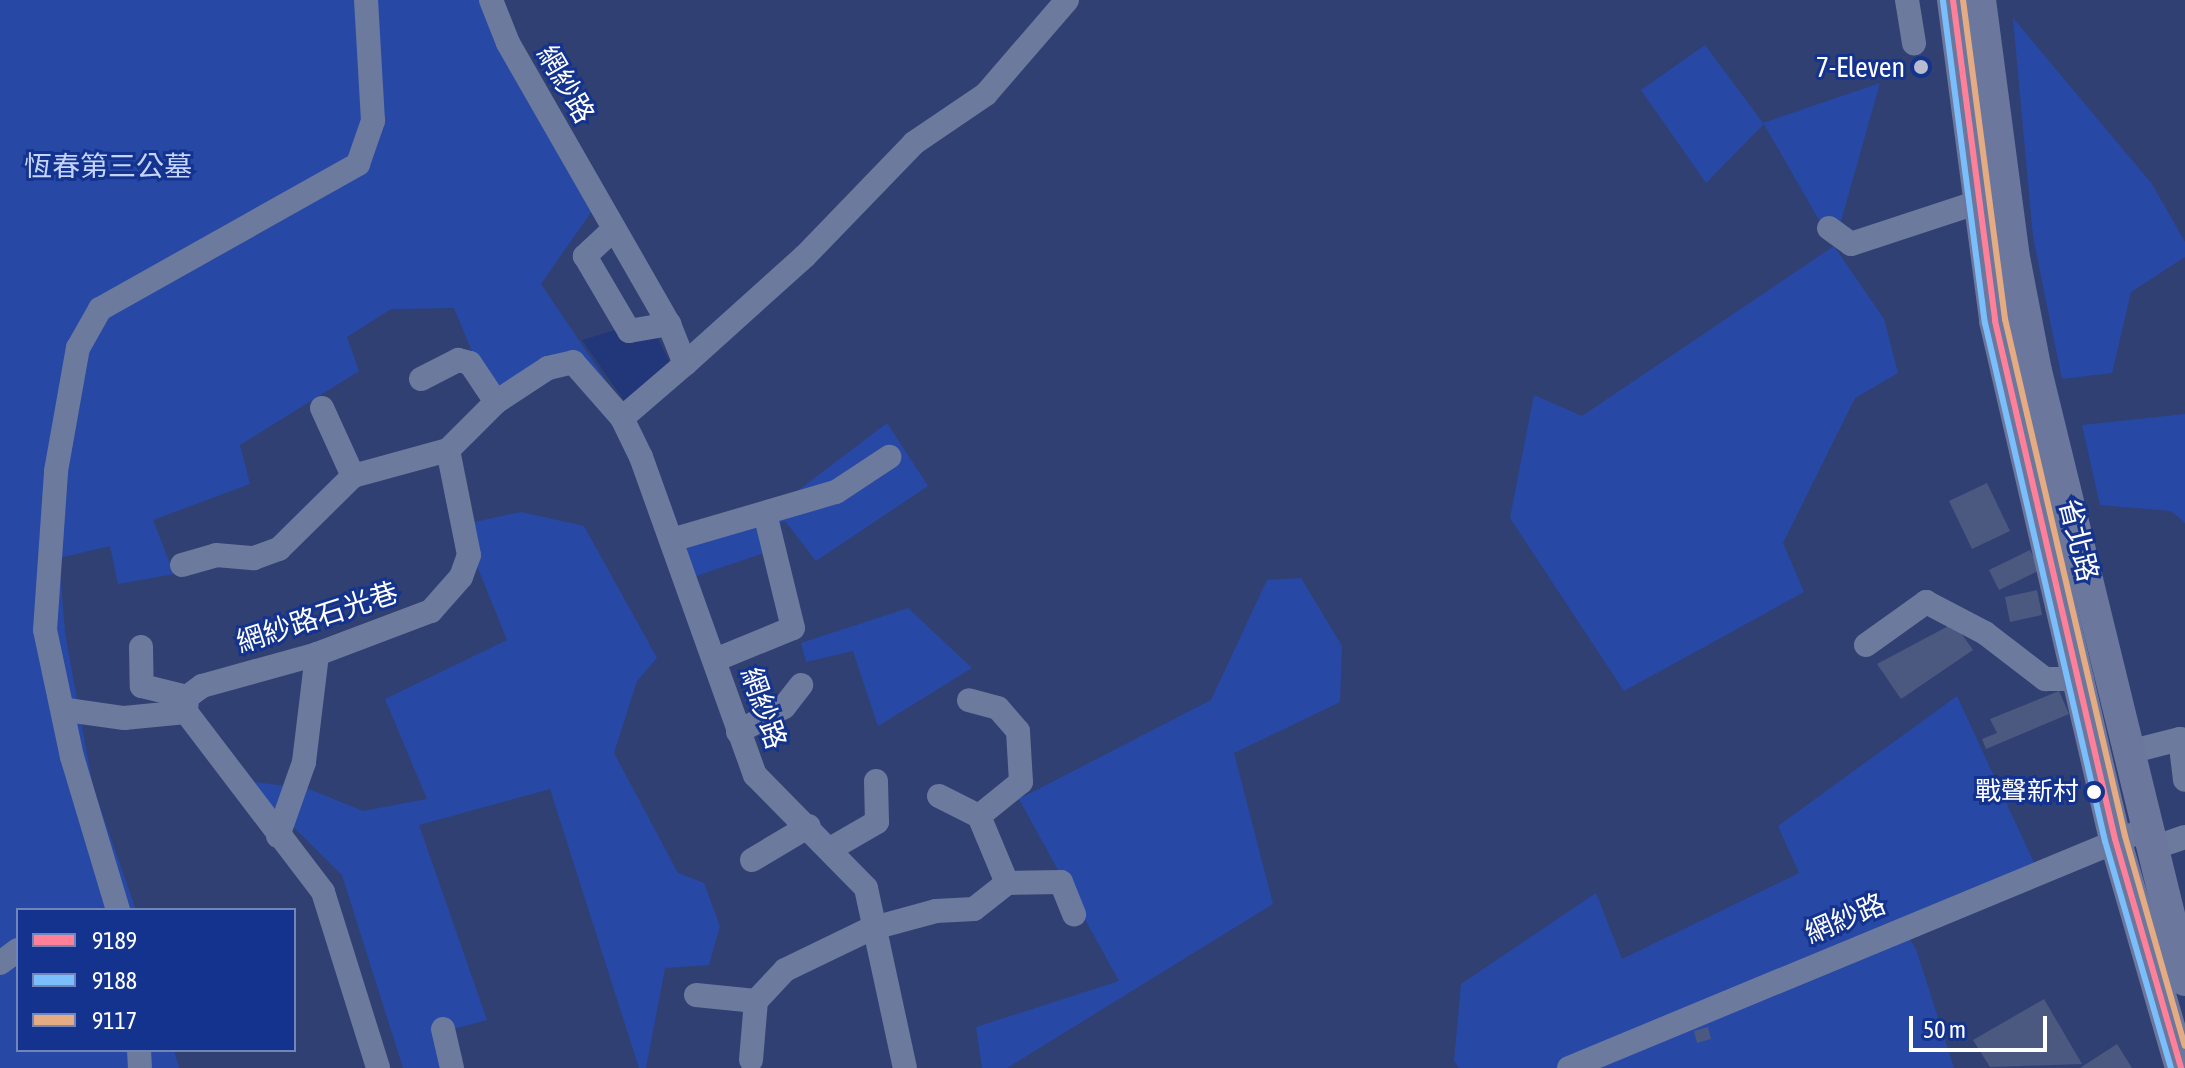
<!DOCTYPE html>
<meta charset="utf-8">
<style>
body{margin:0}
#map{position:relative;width:2185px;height:1068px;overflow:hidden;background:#304072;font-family:"Asap Condensed","Noto Sans TC",sans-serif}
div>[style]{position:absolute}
.green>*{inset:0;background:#2749a5}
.water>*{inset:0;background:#21377a}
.building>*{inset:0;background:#4b5880}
.minor>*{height:24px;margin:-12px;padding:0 12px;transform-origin:12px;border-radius:12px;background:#6c7a9e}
.major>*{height:32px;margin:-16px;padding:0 16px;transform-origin:16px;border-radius:16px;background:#6c779d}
.bus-1>*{height:6px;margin:-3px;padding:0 3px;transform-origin:3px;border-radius:3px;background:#ff8098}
.bus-2>*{height:6px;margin:-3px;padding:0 3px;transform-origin:3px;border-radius:3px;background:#7abffc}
.bus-3>*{height:6px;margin:-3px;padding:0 3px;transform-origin:3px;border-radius:3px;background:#e5ac83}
.dots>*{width:22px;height:22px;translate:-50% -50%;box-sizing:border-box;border:4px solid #14338e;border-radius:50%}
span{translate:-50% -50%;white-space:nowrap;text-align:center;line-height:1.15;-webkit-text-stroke:6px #14338e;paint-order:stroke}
.bus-label{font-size:26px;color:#fff}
.right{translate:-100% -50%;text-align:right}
.poi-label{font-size:28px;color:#fff}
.street-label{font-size:28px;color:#fff}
.park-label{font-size:28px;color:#c5d4fc}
.legend{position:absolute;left:16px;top:908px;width:280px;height:144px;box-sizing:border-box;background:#14338e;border:2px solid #7285bb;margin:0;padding:10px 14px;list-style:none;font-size:24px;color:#fff}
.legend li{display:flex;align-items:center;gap:16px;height:40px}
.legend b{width:40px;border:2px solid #7285bb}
.scale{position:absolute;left:1909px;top:1016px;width:138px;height:36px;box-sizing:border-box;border:4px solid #fff;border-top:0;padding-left:10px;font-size:24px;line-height:28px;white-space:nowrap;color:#fff;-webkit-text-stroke:6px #14338e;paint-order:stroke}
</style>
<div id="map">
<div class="green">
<i style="clip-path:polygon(0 0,492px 0,592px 211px,541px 284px,634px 422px,572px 370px,496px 409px,454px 308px,391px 309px,347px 337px,359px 371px,240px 445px,250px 484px,153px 520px,174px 574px,118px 584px,110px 546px,59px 558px,65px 633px,93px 787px,136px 910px,18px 910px,18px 1050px,174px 1050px,179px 1068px,0 1068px)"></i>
<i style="clip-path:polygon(2013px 18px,2152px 184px,2185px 242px,2185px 257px,2131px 292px,2112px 373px,2062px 379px,2033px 237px)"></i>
<i style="clip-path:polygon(1705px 45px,1763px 123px,1880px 83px,1834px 246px,1884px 319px,1898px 373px,1855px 398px,1783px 543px,1804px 592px,1624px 691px,1510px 518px,1534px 395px,1582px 416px,1834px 246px,1764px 124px,1706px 183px,1641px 90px)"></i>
<i style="clip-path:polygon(2185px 414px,2185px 523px,2171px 511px,2100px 505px,2082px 425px)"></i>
<i style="clip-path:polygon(887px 423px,928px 486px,816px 561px,785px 521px,760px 531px,773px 550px,690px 578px,680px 544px,775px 508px)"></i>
<i style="clip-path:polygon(521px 512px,584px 526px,657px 658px,637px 681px,614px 753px,678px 873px,704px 883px,720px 926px,709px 965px,665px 968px,646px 1068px,639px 1068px,550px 789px,419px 825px,487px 1020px,446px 1031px,457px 1068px,403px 1068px,342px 875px,247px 781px,309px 789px,363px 811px,427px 799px,385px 699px,507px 640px,473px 556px,470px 523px)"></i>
<i style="clip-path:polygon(1301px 578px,1342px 646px,1340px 702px,1234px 753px,1273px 904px,1007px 1068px,982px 1068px,976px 1027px,1119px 981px,1019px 799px,1211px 700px,1267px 580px)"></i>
<i style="clip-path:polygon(908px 608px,972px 668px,878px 726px,853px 651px,806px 662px,801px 643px)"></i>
<i style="clip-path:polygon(1957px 696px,2035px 865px,1901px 926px,1916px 949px,1954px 1068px,1459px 1068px,1454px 1061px,1461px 984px,1596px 893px,1622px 959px,1799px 873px,1778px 826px)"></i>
</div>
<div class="water">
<i style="clip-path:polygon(649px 320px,674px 371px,627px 405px,582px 340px)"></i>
</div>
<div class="building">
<i style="clip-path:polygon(1987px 483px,2010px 531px,1972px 549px,1949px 501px)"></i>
<i style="clip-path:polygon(2030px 550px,2040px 570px,1999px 590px,1989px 570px)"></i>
<i style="clip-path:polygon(2037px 590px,2042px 615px,2010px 622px,2005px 597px)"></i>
<i style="clip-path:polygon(1954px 623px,1973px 650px,1901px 699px,1877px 664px)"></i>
<i style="clip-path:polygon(2059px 691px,2069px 714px,1986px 749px,1982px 739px,1997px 733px,1990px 719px)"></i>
<i style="clip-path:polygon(2044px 999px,2082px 1064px,1990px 1067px,1973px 1040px)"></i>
<i style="clip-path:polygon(1708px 1027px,1711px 1039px,1697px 1043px,1694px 1031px)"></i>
<i style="clip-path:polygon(2117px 1044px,2132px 1068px,2080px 1068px)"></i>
</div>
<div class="minor">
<i style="left:491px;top:0;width:46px;rotate:68.4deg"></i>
<i style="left:508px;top:43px;width:324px;rotate:60.2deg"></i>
<i style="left:669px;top:324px;width:43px;rotate:68.2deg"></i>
<i style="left:685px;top:364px;width:83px;rotate:139.4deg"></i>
<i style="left:1907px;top:0;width:44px;rotate:80.8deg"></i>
<i style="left:1829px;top:228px;width:27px;rotate:36deg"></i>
<i style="left:1851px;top:244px;width:132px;rotate:-18.2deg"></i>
<i style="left:614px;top:229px;width:40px;rotate:137deg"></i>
<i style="left:585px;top:256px;width:87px;rotate:59.6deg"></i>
<i style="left:629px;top:331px;width:41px;rotate:-9.9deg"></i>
<i style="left:685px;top:364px;width:161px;rotate:-42deg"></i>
<i style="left:805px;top:256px;width:157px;rotate:-46deg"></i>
<i style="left:914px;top:143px;width:87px;rotate:-34.2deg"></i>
<i style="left:986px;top:94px;width:124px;rotate:-49.2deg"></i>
<i style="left:421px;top:379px;width:42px;rotate:-27.2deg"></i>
<i style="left:458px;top:360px;width:12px;rotate:14deg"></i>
<i style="left:470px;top:363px;width:47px;rotate:56.3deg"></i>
<i style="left:322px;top:408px;width:75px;rotate:65.5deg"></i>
<i style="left:675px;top:539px;width:168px;rotate:-16.3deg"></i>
<i style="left:836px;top:492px;width:64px;rotate:-33.4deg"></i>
<i style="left:182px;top:565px;width:35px;rotate:-16deg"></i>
<i style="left:216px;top:555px;width:38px;rotate:5deg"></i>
<i style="left:254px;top:558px;width:27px;rotate:-20deg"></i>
<i style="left:279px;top:549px;width:104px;rotate:-44.6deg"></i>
<i style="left:353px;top:476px;width:98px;rotate:-15.3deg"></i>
<i style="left:448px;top:450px;width:68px;rotate:-45deg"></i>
<i style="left:496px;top:402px;width:62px;rotate:-33.2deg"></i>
<i style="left:548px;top:368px;width:26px;rotate:-13deg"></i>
<i style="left:573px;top:362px;width:74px;rotate:48.8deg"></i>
<i style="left:622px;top:418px;width:43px;rotate:64deg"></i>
<i style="left:641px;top:457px;width:338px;rotate:70.3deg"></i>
<i style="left:755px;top:775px;width:158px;rotate:45.5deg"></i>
<i style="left:866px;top:888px;width:184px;rotate:77.8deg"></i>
<i style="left:1866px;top:645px;width:74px;rotate:-35.6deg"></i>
<i style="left:1926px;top:602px;width:67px;rotate:27.7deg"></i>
<i style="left:1985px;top:633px;width:76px;rotate:37.5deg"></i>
<i style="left:2045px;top:679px;width:37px"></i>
<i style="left:141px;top:647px;width:39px;rotate:89deg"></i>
<i style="left:142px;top:686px;width:46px;rotate:13.7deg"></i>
<i style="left:715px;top:660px;width:84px;rotate:-22.3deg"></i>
<i style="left:793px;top:628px;width:114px;rotate:-103.7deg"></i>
<i style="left:67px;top:710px;width:58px;rotate:8deg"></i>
<i style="left:124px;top:718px;width:62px;rotate:-5.5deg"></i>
<i style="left:186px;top:712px;width:15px;rotate:-86deg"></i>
<i style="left:187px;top:697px;width:19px;rotate:-36deg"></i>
<i style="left:202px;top:686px;width:119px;rotate:-15.5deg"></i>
<i style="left:317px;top:654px;width:122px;rotate:-20.7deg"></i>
<i style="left:431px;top:611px;width:45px;rotate:-48.6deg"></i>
<i style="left:461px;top:577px;width:23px;rotate:-70deg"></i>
<i style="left:469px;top:555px;width:107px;rotate:-101.3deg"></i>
<i style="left:186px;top:712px;width:226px;rotate:52.7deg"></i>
<i style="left:323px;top:892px;width:184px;rotate:72.6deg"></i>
<i style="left:738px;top:732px;width:52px;rotate:-28.5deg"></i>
<i style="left:784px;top:707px;width:28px;rotate:-52deg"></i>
<i style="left:2129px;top:752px;width:53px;rotate:-14.3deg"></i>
<i style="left:2180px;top:739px;width:41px;rotate:83deg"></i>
<i style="left:939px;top:796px;width:45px;rotate:26.6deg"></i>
<i style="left:278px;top:836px;width:78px;rotate:-70.6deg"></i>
<i style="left:304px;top:762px;width:109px;rotate:-83.1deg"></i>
<i style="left:832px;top:848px;width:52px;rotate:-30deg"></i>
<i style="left:877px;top:822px;width:41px;rotate:-91.4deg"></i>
<i style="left:2150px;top:849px;width:37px;rotate:-19deg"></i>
<i style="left:752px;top:860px;width:66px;rotate:-30.8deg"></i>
<i style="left:1007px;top:883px;width:54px;rotate:-1.1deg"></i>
<i style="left:1061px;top:882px;width:35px;rotate:68deg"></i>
<i style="left:118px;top:910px;width:160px;rotate:-106.7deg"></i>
<i style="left:72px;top:757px;width:130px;rotate:-102deg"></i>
<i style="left:45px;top:630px;width:159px;rotate:-86deg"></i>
<i style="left:56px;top:471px;width:125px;rotate:-79.9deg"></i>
<i style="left:78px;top:348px;width:45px;rotate:-60.6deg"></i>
<i style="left:100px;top:309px;width:296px;rotate:-29.3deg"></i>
<i style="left:358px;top:164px;width:46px;rotate:-70.8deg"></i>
<i style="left:373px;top:121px;width:121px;rotate:-93.3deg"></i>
<i style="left:0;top:963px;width:22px;rotate:-36deg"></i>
<i style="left:696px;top:995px;width:60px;rotate:5.7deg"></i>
<i style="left:443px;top:1029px;width:40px;rotate:77deg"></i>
<i style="left:139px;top:1050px;width:18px;rotate:87deg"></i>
<i style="left:751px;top:1060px;width:59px;rotate:-85.2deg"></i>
<i style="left:756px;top:1001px;width:42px;rotate:-46.9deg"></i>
<i style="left:785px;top:970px;width:94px;rotate:-25.8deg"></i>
<i style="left:870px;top:929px;width:68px;rotate:-15.3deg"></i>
<i style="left:936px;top:911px;width:38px;rotate:-3deg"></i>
<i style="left:974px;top:909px;width:42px;rotate:-38.2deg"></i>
<i style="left:1007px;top:883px;width:73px;rotate:-112.7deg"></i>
<i style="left:979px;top:816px;width:54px;rotate:-39deg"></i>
<i style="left:1021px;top:782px;width:51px;rotate:-93.4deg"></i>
<i style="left:1018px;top:731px;width:30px;rotate:-131deg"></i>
<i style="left:998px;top:708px;width:30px;rotate:-165deg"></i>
<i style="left:1569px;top:1068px;width:625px;rotate:-22.5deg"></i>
</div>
<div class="major">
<i style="left:1953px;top:0;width:324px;rotate:82.5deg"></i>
<i style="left:1995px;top:321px;width:532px;rotate:76.96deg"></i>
<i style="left:2115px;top:839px;width:238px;rotate:73.9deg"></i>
<i style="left:1980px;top:0;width:254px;rotate:82.5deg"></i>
<i style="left:2013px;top:252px;width:121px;rotate:79.1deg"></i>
<i style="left:2036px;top:371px;width:627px;rotate:76.25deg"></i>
</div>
<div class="bus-1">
<i style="left:1953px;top:0;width:324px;rotate:82.5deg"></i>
<i style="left:1995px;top:321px;width:532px;rotate:76.96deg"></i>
<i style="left:2115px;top:839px;width:238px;rotate:73.9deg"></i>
</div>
<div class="bus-2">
<i style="left:1943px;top:1px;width:325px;rotate:82.6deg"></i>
<i style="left:1985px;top:323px;width:532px;rotate:76.96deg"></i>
<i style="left:2105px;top:841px;width:236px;rotate:73.8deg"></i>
</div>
<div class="bus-3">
<i style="left:1963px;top:0;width:322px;rotate:82.5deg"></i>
<i style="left:2005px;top:319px;width:531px;rotate:76.93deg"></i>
<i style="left:2125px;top:836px;width:218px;rotate:74.1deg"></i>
</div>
<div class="dots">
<i style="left:1921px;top:67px;background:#b7bcce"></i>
<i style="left:2094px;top:792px;background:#fff"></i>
</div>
<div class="bus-label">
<span class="right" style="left:2079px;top:792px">戰聲新村</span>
</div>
<div class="poi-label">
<span class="right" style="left:1905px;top:67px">7-Eleven</span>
</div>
<div class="street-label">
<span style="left:566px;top:84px;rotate:60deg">網紗路</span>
<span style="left:2079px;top:540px;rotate:76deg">省北路</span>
<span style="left:317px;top:617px;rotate:-18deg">網紗路石光巷</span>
<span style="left:764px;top:708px;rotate:71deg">網紗路</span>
<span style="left:1845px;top:918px;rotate:-23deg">網紗路</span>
</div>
<div class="park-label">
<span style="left:108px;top:166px">恆春第三公墓</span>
</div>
<ul class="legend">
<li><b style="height:10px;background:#ff8098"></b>9189</li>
<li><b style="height:10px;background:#7abffc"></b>9188</li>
<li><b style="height:10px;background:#e5ac83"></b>9117</li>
</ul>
<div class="scale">50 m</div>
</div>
